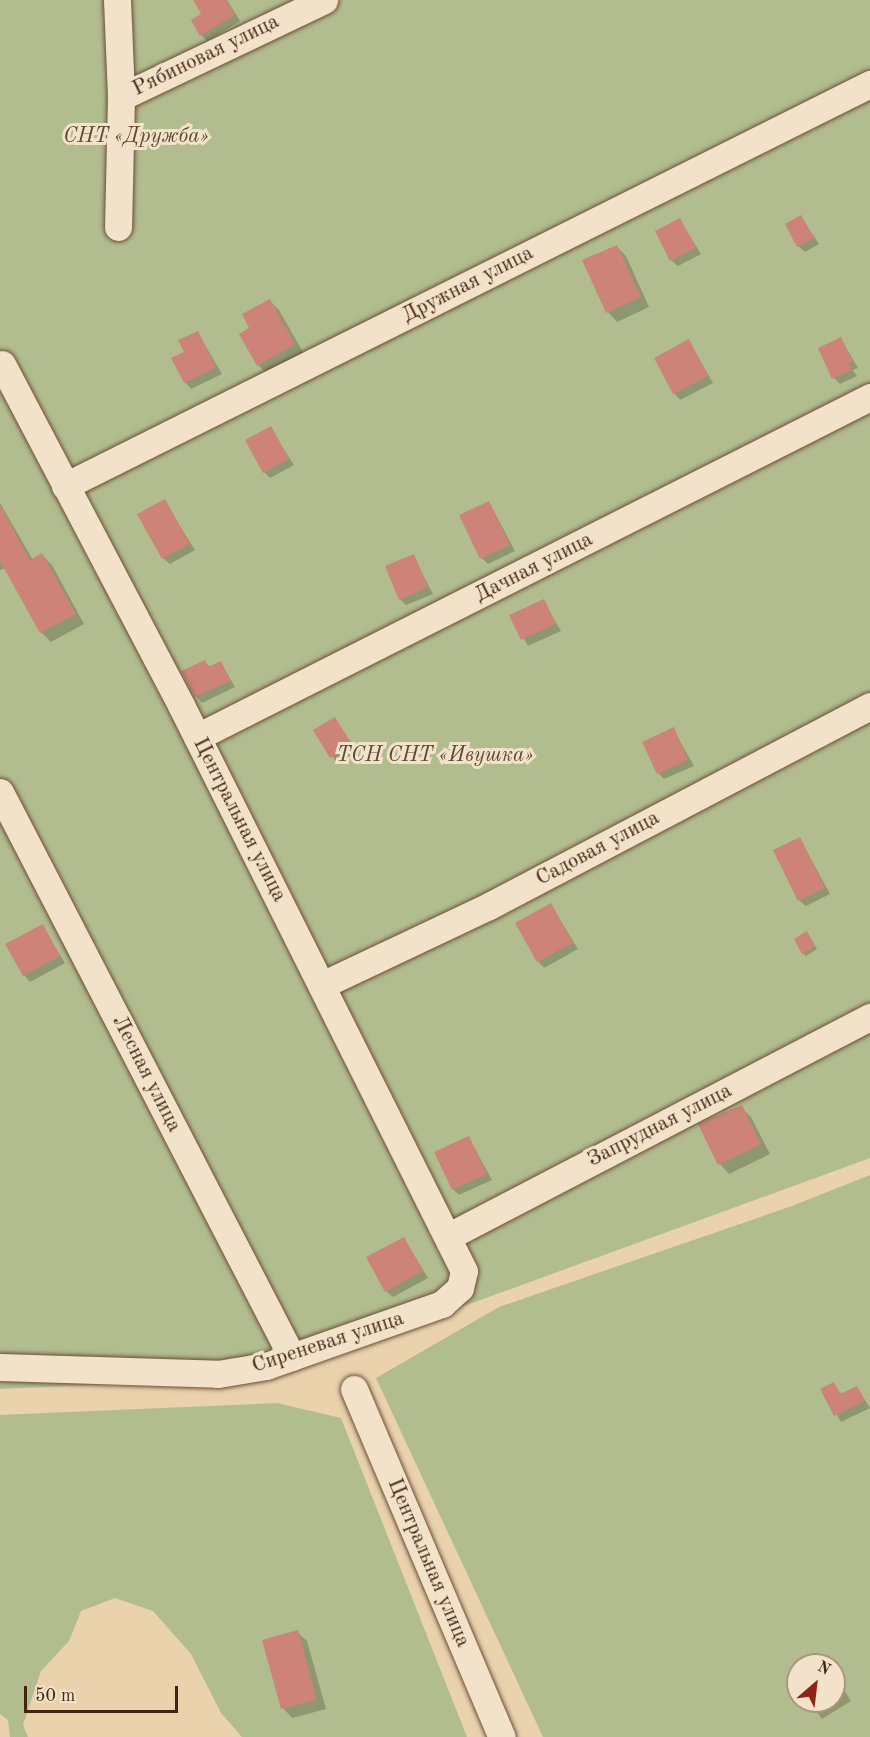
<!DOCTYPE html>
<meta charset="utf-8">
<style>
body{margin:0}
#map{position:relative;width:870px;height:1737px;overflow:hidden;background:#e9d2ac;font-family:"Old Standard TT",serif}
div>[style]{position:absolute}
.green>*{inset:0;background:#b1bd8e}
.shadow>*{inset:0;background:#0003}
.building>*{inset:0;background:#cd8377}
.roads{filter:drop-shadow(0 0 2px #6d4f39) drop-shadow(0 0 2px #6d4f39)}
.minor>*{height:27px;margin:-13.5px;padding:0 13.5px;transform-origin:13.5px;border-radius:13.5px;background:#f1e2c9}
span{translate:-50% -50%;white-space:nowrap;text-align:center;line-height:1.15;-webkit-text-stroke:6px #f1e2c9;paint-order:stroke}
.street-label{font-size:21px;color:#442313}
.park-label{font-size:21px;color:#5f4a32;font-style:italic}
.north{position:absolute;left:786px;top:1653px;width:60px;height:60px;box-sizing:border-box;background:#f1e2c9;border:2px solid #ac9680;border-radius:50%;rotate:28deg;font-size:16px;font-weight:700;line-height:24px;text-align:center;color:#442313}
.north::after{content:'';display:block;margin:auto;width:21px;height:27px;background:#8f2418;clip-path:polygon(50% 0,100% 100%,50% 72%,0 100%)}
.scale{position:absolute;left:24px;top:1686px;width:154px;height:27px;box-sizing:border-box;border:3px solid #442313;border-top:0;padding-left:8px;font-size:18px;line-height:21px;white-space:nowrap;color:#442313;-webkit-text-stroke:4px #f1e2c9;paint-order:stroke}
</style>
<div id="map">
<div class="green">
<i style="clip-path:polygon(0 0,870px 0,870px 1158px,297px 1367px,227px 1379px,0 1389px)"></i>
<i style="clip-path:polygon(evenodd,870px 1175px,870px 1737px,543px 1737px,376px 1378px,499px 1307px,792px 1206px,870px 1175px,798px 1665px,834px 1665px,834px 1701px,798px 1701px,798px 1665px)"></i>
<i style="clip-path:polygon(277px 1403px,341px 1418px,467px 1737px,242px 1737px,221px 1713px,191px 1654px,153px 1611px,115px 1598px,81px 1611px,69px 1641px,41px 1671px,23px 1725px,28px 1737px,10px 1737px,8px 1720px,0 1714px,0 1415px)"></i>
</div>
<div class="shadow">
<i style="clip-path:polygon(195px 0,227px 0,240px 21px,207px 41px,201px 35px,203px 15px)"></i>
<i style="clip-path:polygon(801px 217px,819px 244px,805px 252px,798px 246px)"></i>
<i style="clip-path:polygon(680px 220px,701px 254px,678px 266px,671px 260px)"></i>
<i style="clip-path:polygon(616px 246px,626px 256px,649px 307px,617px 322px,608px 312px)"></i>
<i style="clip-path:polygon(270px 301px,279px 310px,304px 354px,267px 374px,258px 365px,251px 329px)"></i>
<i style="clip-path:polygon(198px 333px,222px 374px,191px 389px,185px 382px,186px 353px)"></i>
<i style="clip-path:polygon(841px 339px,858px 368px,853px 370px,857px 376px,840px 384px,834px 378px)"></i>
<i style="clip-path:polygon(689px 341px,713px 383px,680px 400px,674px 393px)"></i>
<i style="clip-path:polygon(270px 428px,294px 465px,270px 478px,264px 472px)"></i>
<i style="clip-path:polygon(164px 501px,195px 550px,170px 564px,163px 558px)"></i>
<i style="clip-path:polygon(489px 502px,515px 551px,488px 564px,482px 558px)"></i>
<i style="clip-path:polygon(0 503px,33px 560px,42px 555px,52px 565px,84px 624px,51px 642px,41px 632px,6px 568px,0 570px)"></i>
<i style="clip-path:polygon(413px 556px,433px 594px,406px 605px,400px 599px)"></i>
<i style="clip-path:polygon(543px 601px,561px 631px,528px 646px,511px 616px)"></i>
<i style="clip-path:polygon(204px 661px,211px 668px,221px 663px,235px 687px,202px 703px,196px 696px)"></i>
<i style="clip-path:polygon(335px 719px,357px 751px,337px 763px,315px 731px)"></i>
<i style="clip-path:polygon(673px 729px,694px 766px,664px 779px,658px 773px)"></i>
<i style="clip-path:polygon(800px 839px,830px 894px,806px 906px,799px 900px)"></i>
<i style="clip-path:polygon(551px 905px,578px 949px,544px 968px,538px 961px)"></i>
<i style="clip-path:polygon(42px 926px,65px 963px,30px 982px,24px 975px)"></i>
<i style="clip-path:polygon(807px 933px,817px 949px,806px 956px,803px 953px)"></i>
<i style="clip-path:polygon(741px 1107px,751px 1117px,770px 1154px,729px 1174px,720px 1164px,700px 1125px)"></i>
<i style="clip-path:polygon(469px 1138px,492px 1180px,459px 1195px,453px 1189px)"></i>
<i style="clip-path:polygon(404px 1239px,428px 1278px,393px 1297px,386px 1291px)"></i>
<i style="clip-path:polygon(833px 1384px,842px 1395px,857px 1387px,870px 1408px,841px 1422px,822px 1390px)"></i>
<i style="clip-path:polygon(297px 1632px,307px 1641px,326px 1709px,292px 1718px,283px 1708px)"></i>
<i style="clip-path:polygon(823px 1660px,828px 1665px,815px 1665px)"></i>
<i style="clip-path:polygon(834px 1674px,851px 1701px,822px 1719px,808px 1701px,834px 1701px)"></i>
</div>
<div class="building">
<i style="clip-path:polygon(193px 0,226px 0,235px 15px,200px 36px,191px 20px,201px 14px)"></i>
<i style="clip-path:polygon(801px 215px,814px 238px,797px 247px,785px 224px)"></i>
<i style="clip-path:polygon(680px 218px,696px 248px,670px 261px,655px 231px)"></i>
<i style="clip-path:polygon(617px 245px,641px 297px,606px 313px,582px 260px)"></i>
<i style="clip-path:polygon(270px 299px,295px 344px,257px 366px,239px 334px,249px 328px,242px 314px)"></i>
<i style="clip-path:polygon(198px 331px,216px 368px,184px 383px,171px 358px,184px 352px,178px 340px)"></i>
<i style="clip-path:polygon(841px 337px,853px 362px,848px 364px,852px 370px,832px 379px,818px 348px)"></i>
<i style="clip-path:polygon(689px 339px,708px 376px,673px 394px,654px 358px)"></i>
<i style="clip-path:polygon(271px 426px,289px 459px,263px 473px,245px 440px)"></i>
<i style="clip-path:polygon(165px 499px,190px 544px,162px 559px,137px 514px)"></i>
<i style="clip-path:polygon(489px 501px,510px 545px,480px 559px,459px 515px)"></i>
<i style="clip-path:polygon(0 505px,30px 560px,42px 553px,76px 614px,40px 633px,0 561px)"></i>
<i style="clip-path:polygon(414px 554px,428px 587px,399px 600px,385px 566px)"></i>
<i style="clip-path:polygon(544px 599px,556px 624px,521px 640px,509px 615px)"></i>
<i style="clip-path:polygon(205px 660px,208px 667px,221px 661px,230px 681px,195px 697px,181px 671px)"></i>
<i style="clip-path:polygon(335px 717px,352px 745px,330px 758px,313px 730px)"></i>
<i style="clip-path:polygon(674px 727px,688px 760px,657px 774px,642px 742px)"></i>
<i style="clip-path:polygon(800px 837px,825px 888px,798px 901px,773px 850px)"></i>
<i style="clip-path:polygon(551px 903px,573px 943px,537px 962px,515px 923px)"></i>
<i style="clip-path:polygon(43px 924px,60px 956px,23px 976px,5px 944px)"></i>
<i style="clip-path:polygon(807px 931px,815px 946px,802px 954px,794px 939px)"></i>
<i style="clip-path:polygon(742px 1105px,761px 1144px,718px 1165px,698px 1124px)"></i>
<i style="clip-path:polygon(469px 1136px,487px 1174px,452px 1190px,434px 1152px)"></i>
<i style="clip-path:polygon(404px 1237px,423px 1271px,385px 1292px,366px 1257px)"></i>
<i style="clip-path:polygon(834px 1382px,840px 1394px,857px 1386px,865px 1401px,834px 1416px,820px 1389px)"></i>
<i style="clip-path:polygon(298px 1630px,317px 1700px,281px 1709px,262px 1640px)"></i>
</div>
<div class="roads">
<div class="minor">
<i style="left:117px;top:0;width:97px;rotate:87.6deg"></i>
<i style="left:121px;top:97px;width:130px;rotate:91.3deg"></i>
<i style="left:121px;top:97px;width:225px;rotate:-25.5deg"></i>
<i style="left:65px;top:486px;width:900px;rotate:-26.54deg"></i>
<i style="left:197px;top:737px;width:754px;rotate:-26.8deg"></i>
<i style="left:0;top:792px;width:636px;rotate:62.67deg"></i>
<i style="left:322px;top:985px;width:185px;rotate:-25.3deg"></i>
<i style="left:489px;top:906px;width:430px;rotate:-27.7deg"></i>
<i style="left:449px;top:1236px;width:475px;rotate:-27.5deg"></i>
<i style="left:0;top:1367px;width:218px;rotate:1.8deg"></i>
<i style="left:218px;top:1374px;width:49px;rotate:-9.5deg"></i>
<i style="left:266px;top:1366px;width:187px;rotate:-19.4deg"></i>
<i style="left:442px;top:1304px;width:24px;rotate:-42deg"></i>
<i style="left:460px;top:1288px;width:17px;rotate:-77deg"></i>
<i style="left:464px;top:1271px;width:633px;rotate:-116.57deg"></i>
<i style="left:181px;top:705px;width:385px;rotate:-117.7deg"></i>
<i style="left:354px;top:1389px;width:378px;rotate:67deg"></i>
</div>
</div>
<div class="street-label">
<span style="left:206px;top:56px;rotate:-26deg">Рябиновая улица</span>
<span style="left:468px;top:285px;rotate:-27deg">Дружная улица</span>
<span style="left:534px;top:568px;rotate:-27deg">Дачная улица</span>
<span style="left:239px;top:820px;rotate:63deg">Центральная улица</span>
<span style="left:598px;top:849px;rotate:-28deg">Садовая улица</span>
<span style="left:146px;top:1074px;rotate:63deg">Лесная улица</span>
<span style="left:660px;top:1126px;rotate:-27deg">Запрудная улица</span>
<span style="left:328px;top:1343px;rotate:-18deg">Сиреневая улица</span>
<span style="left:428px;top:1563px;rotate:67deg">Центральная улица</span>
</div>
<div class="park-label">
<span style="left:136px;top:137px">СНТ «Дружба»</span>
<span style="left:435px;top:756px">ТСН СНТ «Ивушка»</span>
</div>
<div class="north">N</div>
<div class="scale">50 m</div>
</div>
